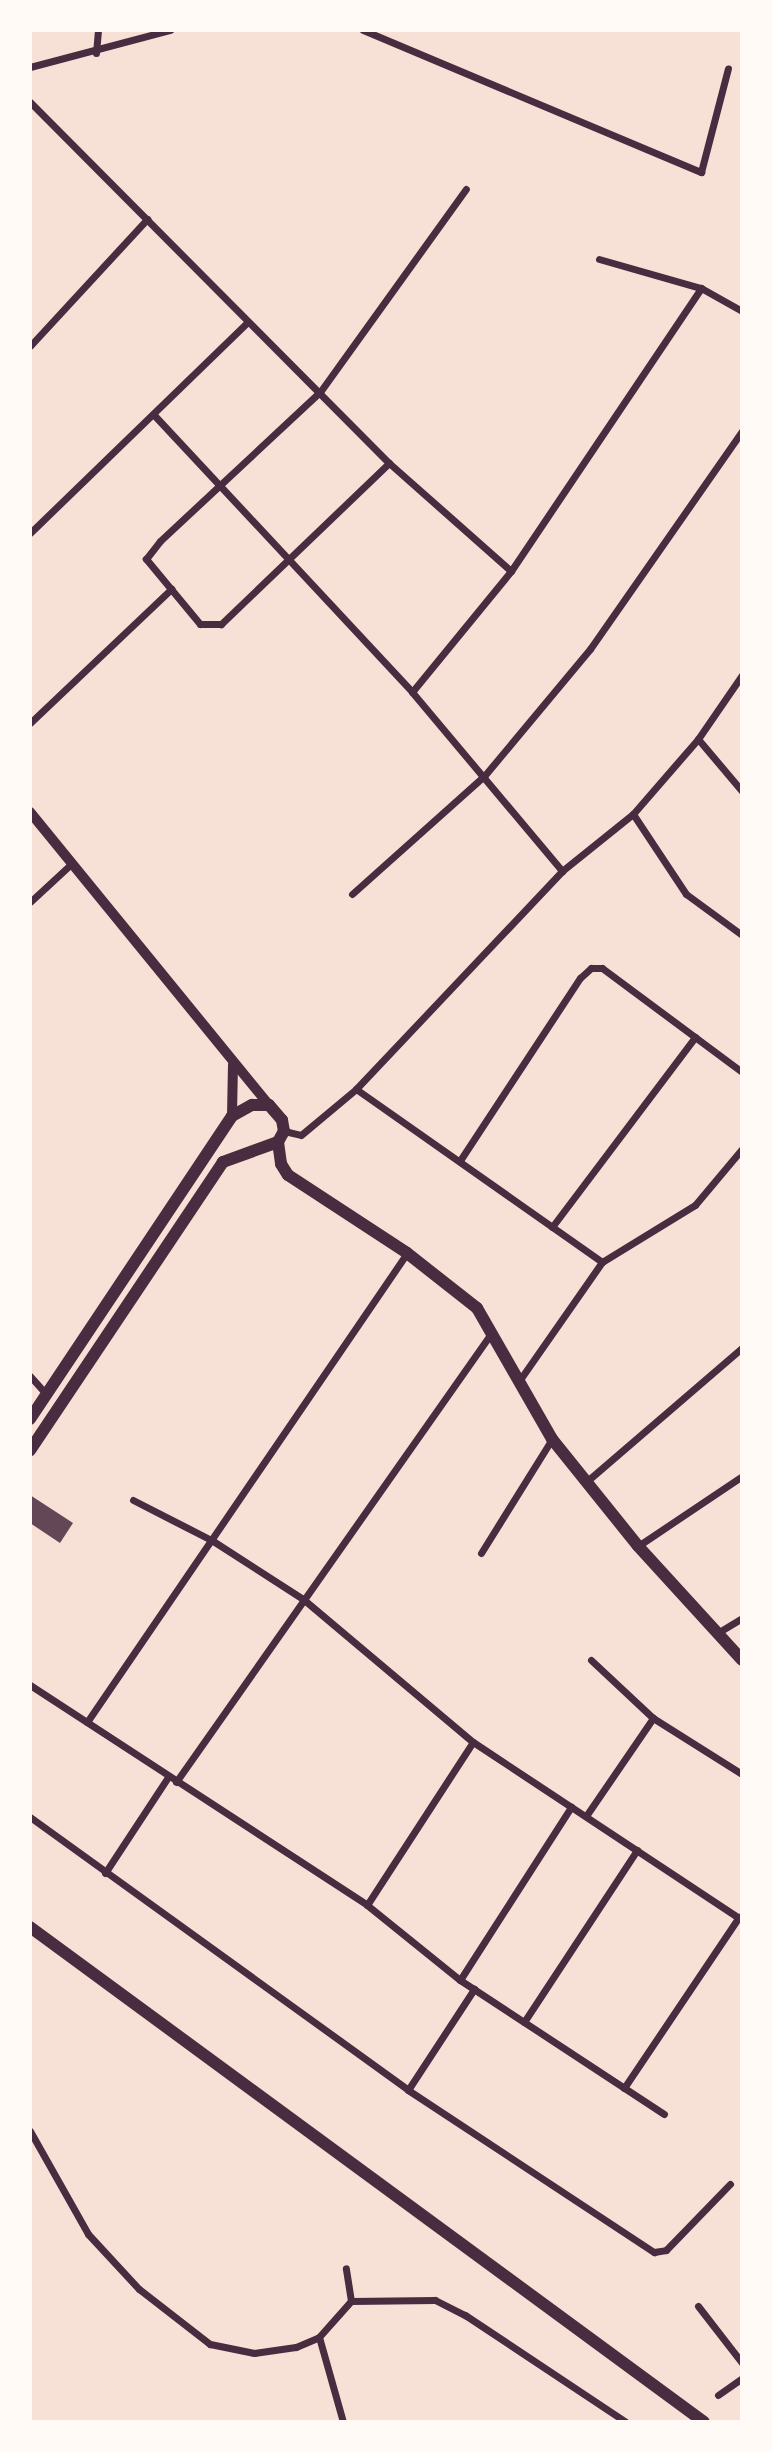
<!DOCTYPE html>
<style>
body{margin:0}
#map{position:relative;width:772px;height:2452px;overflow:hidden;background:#f7e1d7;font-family:"Work Sans",sans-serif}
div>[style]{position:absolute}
.building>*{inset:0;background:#644757}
.minor>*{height:7px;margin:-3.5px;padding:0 3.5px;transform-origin:3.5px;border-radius:3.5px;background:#4a2c40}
.tertiary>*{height:10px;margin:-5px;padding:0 5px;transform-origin:5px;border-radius:5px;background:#4a2c40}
.secondary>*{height:12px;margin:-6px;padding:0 6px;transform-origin:6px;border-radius:6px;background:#4a2c40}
span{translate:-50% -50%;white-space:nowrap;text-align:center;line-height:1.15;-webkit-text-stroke:7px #fffaf5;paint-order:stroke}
.frame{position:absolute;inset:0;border:32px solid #fffaf5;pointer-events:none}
</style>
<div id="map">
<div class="building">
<i style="clip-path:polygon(30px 1495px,73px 1523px,60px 1543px,30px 1523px)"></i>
</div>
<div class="minor">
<i style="left:363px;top:30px;width:367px;rotate:22.8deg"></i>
<i style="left:701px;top:172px;width:107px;rotate:-75.4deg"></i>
<i style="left:96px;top:53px;width:23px;rotate:-85deg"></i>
<i style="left:30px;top:67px;width:145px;rotate:-14.8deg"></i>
<i style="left:30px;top:102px;width:509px;rotate:45.16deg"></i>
<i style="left:389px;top:463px;width:163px;rotate:41.5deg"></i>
<i style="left:511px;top:571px;width:341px;rotate:-56.1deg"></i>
<i style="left:701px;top:288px;width:47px;rotate:29.3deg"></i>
<i style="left:599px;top:259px;width:106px;rotate:15.9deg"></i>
<i style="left:30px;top:346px;width:173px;rotate:-47.3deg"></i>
<i style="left:154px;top:415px;width:379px;rotate:47deg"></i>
<i style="left:412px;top:692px;width:234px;rotate:50deg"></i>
<i style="left:389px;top:463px;width:233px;rotate:136.2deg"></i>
<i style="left:221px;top:624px;width:21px;rotate:180deg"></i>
<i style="left:200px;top:624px;width:85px;rotate:-129.7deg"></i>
<i style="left:146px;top:559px;width:23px;rotate:-52deg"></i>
<i style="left:160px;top:541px;width:219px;rotate:-43deg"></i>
<i style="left:320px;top:392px;width:250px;rotate:-54.3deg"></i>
<i style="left:30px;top:533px;width:302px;rotate:-44.1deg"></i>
<i style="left:412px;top:692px;width:156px;rotate:-50.7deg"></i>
<i style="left:30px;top:723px;width:195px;rotate:-43.5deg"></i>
<i style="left:698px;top:739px;width:68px;rotate:49.8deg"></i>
<i style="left:633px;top:814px;width:96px;rotate:56.5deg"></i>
<i style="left:686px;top:894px;width:69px;rotate:36.2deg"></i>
<i style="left:352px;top:894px;width:178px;rotate:-41.8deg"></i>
<i style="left:485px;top:775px;width:164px;rotate:-50.2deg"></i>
<i style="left:590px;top:649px;width:266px;rotate:-55.1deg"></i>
<i style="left:30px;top:902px;width:56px;rotate:-42.8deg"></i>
<i style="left:356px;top:1089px;width:301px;rotate:35.1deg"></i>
<i style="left:284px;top:1131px;width:17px;rotate:13deg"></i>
<i style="left:301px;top:1135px;width:72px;rotate:-39.9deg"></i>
<i style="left:356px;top:1089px;width:300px;rotate:-46.6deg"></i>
<i style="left:562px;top:871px;width:91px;rotate:-38.8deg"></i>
<i style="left:633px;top:814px;width:99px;rotate:-49.1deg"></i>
<i style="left:698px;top:739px;width:78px;rotate:-55.5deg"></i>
<i style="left:461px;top:1159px;width:217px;rotate:-56.7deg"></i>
<i style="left:580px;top:978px;width:15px;rotate:-42deg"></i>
<i style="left:591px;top:968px;width:11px"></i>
<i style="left:602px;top:968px;width:174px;rotate:36.6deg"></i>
<i style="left:552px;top:1227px;width:238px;rotate:-53deg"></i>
<i style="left:30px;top:1376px;width:25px;rotate:48deg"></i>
<i style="left:519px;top:1381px;width:145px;rotate:-55.1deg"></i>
<i style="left:602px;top:1262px;width:109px;rotate:-31.5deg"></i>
<i style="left:695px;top:1205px;width:73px;rotate:-50deg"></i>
<i style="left:586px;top:1482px;width:206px;rotate:-40.7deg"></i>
<i style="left:133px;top:1500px;width:90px;rotate:27.1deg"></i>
<i style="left:213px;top:1541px;width:107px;rotate:32.8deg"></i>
<i style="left:303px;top:1599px;width:222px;rotate:40.1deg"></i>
<i style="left:473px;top:1742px;width:323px;rotate:33.5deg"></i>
<i style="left:638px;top:1546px;width:125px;rotate:-33.9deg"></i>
<i style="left:481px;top:1553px;width:134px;rotate:-58.1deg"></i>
<i style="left:719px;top:1632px;width:27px;rotate:-31deg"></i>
<i style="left:591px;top:1660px;width:85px;rotate:43.1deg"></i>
<i style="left:653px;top:1718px;width:105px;rotate:32.2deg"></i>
<i style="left:30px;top:1685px;width:402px;rotate:33.1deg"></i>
<i style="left:367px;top:1905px;width:119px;rotate:38.9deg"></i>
<i style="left:460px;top:1980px;width:244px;rotate:33.3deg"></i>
<i style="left:87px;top:1722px;width:568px;rotate:-55.69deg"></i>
<i style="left:176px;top:1782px;width:550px;rotate:-54.92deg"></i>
<i style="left:586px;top:1816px;width:119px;rotate:-55.6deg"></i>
<i style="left:30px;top:1817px;width:466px;rotate:35.8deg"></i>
<i style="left:408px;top:2090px;width:295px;rotate:33.4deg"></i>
<i style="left:654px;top:2252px;width:12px;rotate:-9deg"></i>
<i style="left:666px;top:2250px;width:92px;rotate:-45.9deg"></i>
<i style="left:105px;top:1873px;width:115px;rotate:-56.7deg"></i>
<i style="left:367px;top:1905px;width:194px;rotate:-57deg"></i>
<i style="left:460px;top:1980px;width:206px;rotate:-57.3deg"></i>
<i style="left:524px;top:2022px;width:206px;rotate:-56.7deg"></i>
<i style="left:624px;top:2088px;width:206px;rotate:-56.1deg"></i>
<i style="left:408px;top:2090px;width:121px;rotate:-56.8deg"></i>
<i style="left:30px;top:2131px;width:118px;rotate:60.6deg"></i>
<i style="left:88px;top:2234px;width:75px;rotate:47.2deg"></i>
<i style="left:139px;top:2289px;width:90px;rotate:37.8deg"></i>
<i style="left:210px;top:2344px;width:45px;rotate:11.6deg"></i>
<i style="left:254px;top:2353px;width:42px;rotate:-8.1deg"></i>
<i style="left:296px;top:2347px;width:25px;rotate:-23deg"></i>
<i style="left:319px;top:2337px;width:48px;rotate:-48.4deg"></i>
<i style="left:351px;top:2301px;width:33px;rotate:-99deg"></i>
<i style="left:351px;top:2301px;width:84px;rotate:-0.7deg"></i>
<i style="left:435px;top:2300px;width:34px;rotate:27deg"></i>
<i style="left:465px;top:2315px;width:193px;rotate:33.6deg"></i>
<i style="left:698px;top:2306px;width:72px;rotate:52.3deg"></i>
<i style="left:319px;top:2337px;width:88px;rotate:74.2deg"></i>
<i style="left:718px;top:2395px;width:29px;rotate:-35deg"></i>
</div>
<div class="tertiary">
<i style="left:30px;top:812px;width:378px;rotate:50.8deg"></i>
<i style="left:232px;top:1116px;width:51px;rotate:-88.9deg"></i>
</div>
<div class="secondary">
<i style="left:278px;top:1142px;width:22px;rotate:82deg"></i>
<i style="left:281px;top:1164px;width:13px;rotate:58deg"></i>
<i style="left:288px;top:1175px;width:142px;rotate:33.2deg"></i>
<i style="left:407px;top:1253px;width:89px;rotate:38.2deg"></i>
<i style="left:477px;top:1308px;width:151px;rotate:60.2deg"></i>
<i style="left:552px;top:1439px;width:137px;rotate:51.2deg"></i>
<i style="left:638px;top:1546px;width:154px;rotate:47.6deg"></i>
<i style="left:30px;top:1419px;width:364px;rotate:-56.3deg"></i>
<i style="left:232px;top:1116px;width:23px;rotate:-29deg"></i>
<i style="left:252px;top:1105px;width:17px"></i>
<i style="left:269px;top:1105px;width:20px;rotate:49deg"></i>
<i style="left:282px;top:1120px;width:11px;rotate:80deg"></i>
<i style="left:284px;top:1131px;width:13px;rotate:119deg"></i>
<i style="left:278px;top:1142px;width:59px;rotate:160deg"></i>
<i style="left:223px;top:1162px;width:347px;rotate:123.8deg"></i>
<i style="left:30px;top:1927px;width:836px;rotate:36.29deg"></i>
</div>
<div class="frame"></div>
</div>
